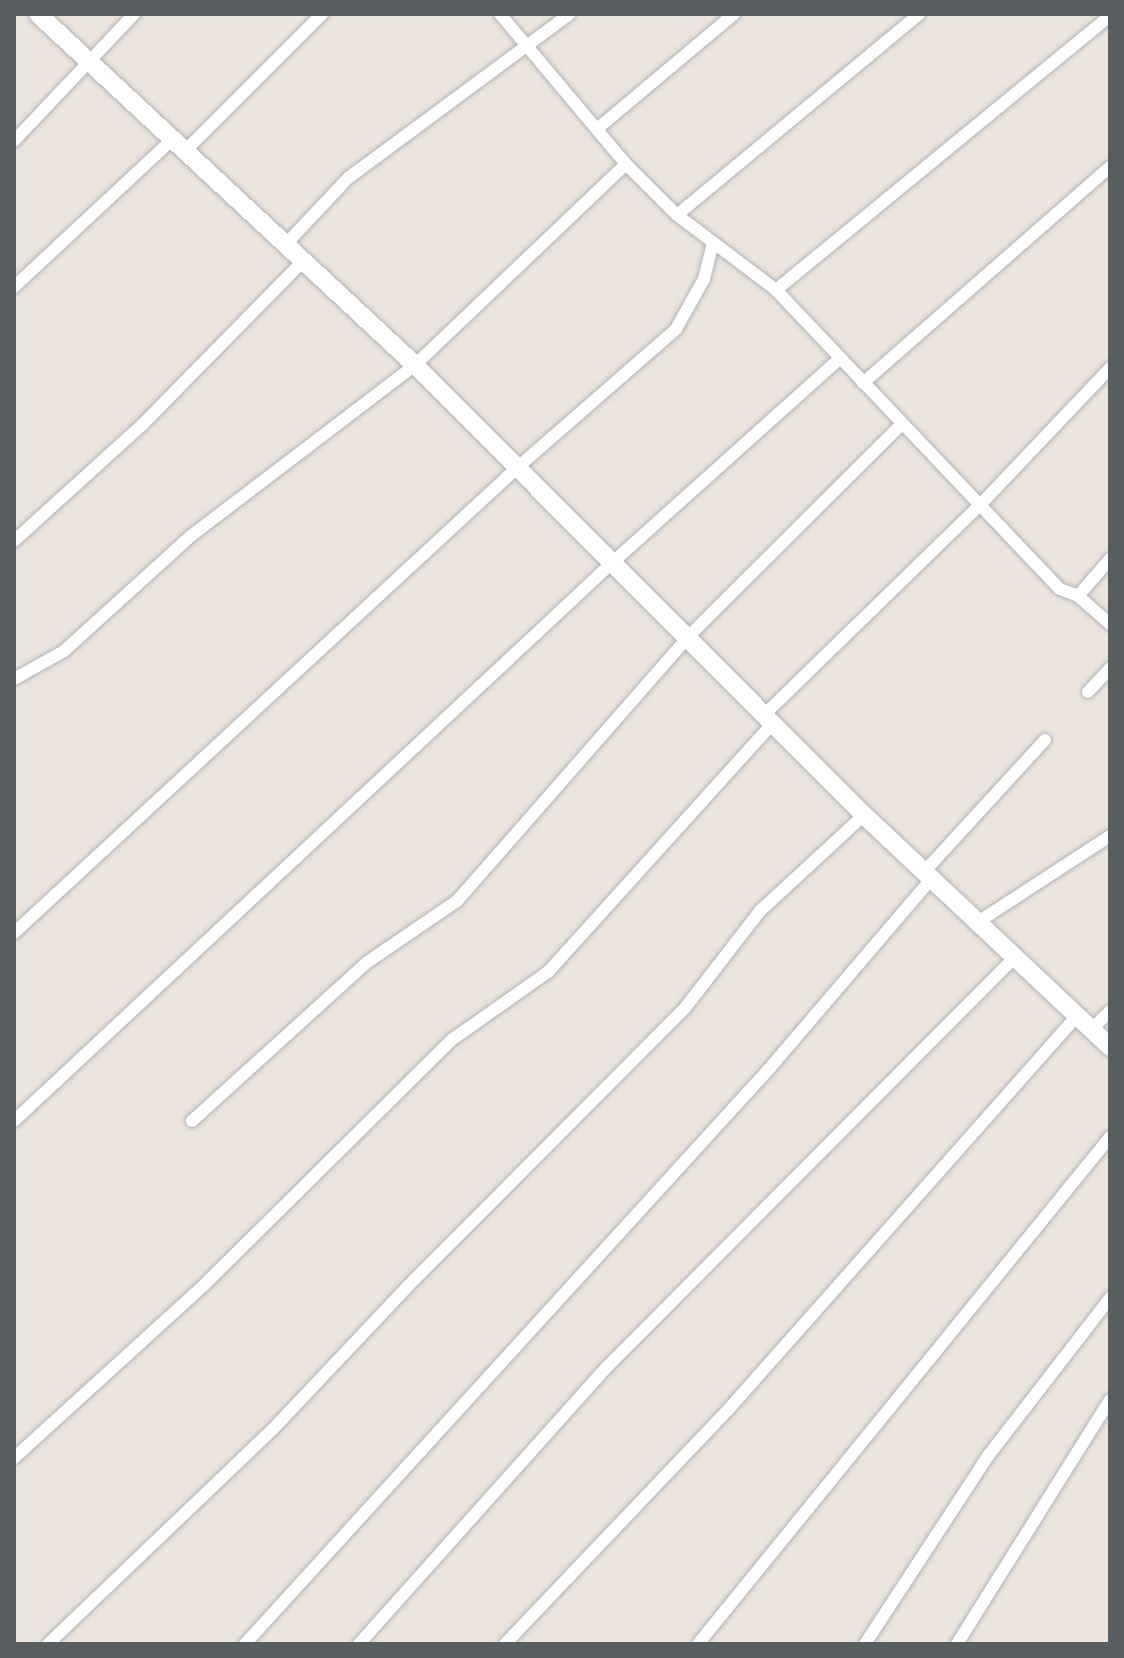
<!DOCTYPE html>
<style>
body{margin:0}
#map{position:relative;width:1124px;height:1658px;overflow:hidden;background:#ece5de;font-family:"Fira Sans",sans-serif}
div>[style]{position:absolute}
.roads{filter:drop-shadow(0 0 2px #b0b4b7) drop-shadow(0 0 2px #b0b4b7)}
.street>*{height:12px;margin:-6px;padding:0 6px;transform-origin:6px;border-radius:6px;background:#fff}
.secondary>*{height:18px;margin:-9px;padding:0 9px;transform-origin:9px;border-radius:9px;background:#fff}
span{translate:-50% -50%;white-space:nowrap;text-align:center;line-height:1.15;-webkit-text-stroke:6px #fff;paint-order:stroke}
.frame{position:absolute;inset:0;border:16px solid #585e60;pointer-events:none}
</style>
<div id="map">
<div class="roads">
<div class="street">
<i style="left:500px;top:14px;width:196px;rotate:50deg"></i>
<i style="left:626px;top:164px;width:72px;rotate:45deg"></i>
<i style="left:677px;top:215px;width:124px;rotate:37.1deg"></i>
<i style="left:776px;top:290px;width:412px;rotate:46.5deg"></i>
<i style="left:1060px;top:589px;width:19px;rotate:21deg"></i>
<i style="left:1078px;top:596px;width:43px;rotate:41.2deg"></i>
<i style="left:597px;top:129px;width:179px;rotate:-40deg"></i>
<i style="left:14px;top:141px;width:175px;rotate:-46.6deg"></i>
<i style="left:188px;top:148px;width:190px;rotate:-45deg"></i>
<i style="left:677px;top:215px;width:315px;rotate:-39.7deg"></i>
<i style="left:287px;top:243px;width:89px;rotate:-46.8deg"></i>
<i style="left:348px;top:178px;width:276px;rotate:-36.5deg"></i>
<i style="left:14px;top:287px;width:220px;rotate:-43deg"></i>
<i style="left:776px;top:290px;width:432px;rotate:-39.4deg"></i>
<i style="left:863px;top:383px;width:328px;rotate:-41.2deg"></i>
<i style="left:14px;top:541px;width:173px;rotate:-42.2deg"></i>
<i style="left:142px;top:425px;width:231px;rotate:-45.5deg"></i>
<i style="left:1078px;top:596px;width:49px;rotate:-49.1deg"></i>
<i style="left:14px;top:679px;width:57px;rotate:-29.2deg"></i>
<i style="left:64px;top:651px;width:173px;rotate:-42.2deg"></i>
<i style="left:192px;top:535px;width:280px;rotate:-37.3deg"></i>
<i style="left:415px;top:365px;width:291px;rotate:-43.6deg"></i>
<i style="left:1088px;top:692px;width:33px;rotate:-47deg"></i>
<i style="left:766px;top:713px;width:298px;rotate:-44.2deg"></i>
<i style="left:980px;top:505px;width:189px;rotate:-46.5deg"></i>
<i style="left:924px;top:872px;width:179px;rotate:-47.5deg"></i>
<i style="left:978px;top:922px;width:158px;rotate:-33.1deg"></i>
<i style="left:14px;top:933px;width:686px;rotate:-42.76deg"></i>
<i style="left:518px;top:467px;width:210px;rotate:-41.1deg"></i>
<i style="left:676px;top:329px;width:57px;rotate:-60.8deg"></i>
<i style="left:704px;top:279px;width:36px;rotate:-76deg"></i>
<i style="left:1092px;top:1029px;width:25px;rotate:-45deg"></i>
<i style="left:14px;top:1121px;width:819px;rotate:-43.02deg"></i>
<i style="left:613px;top:562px;width:302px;rotate:-41.9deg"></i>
<i style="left:192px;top:1121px;width:235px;rotate:-42.2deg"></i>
<i style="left:366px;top:963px;width:110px;rotate:-34.3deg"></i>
<i style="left:457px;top:901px;width:351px;rotate:-48.8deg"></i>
<i style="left:688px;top:637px;width:301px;rotate:-44.9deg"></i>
<i style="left:14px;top:1458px;width:258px;rotate:-42.3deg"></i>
<i style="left:205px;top:1284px;width:349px;rotate:-44.7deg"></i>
<i style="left:453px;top:1039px;width:116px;rotate:-35.2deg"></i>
<i style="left:548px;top:972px;width:337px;rotate:-47.9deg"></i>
<i style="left:48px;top:1644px;width:311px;rotate:-43.7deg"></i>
<i style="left:273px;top:1429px;width:207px;rotate:-46.6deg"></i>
<i style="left:415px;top:1279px;width:383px;rotate:-45.1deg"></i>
<i style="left:685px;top:1008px;width:123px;rotate:-52.3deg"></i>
<i style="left:760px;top:911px;width:142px;rotate:-42.7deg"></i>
<i style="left:245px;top:1644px;width:778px;rotate:-47.66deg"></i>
<i style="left:769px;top:1069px;width:250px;rotate:-49.5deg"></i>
<i style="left:359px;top:1644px;width:368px;rotate:-48.2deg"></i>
<i style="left:604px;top:1370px;width:583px;rotate:-45.14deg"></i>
<i style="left:505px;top:1644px;width:322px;rotate:-46.4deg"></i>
<i style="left:727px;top:1411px;width:528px;rotate:-48.46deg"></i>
<i style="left:698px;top:1644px;width:653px;rotate:-50.9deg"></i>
<i style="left:865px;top:1644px;width:225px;rotate:-56.8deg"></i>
<i style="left:988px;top:1456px;width:200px;rotate:-52.3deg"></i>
<i style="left:957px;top:1644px;width:288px;rotate:-57.9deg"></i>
</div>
<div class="secondary">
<i style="left:38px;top:14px;width:515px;rotate:42.95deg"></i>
<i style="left:415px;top:365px;width:636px;rotate:45.06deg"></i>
<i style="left:864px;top:815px;width:338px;rotate:43.3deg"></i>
</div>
</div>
<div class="frame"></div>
</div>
